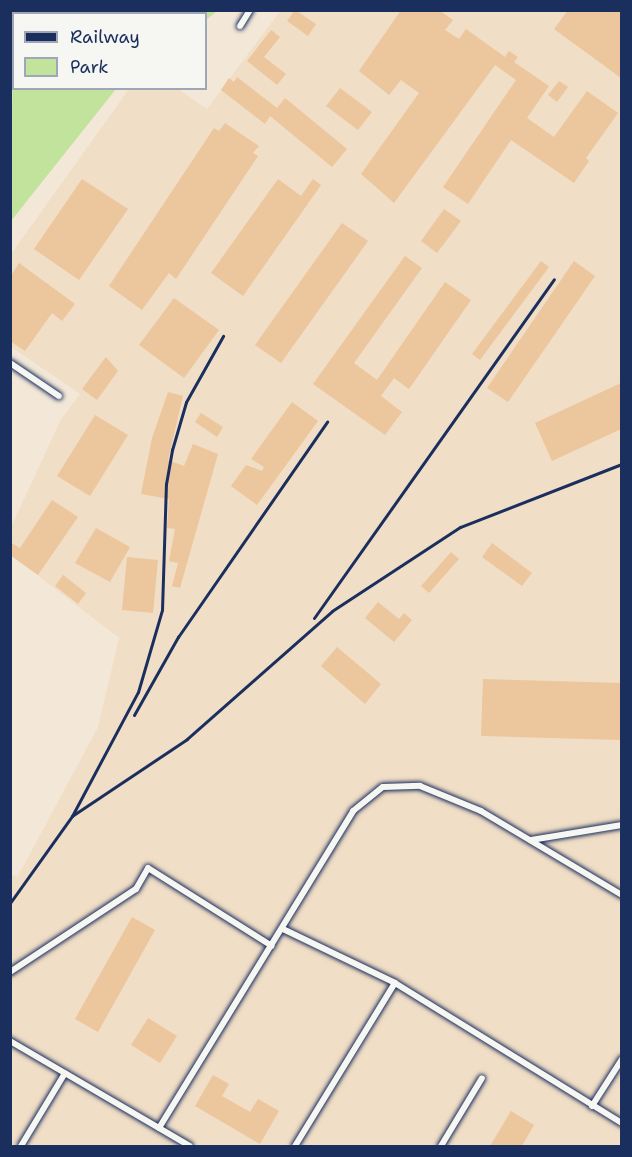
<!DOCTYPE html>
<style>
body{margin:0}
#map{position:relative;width:632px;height:1157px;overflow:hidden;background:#f3e8d8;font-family:"Shantell Sans",sans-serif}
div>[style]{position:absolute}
.built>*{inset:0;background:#f1dec6}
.green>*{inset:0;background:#c2e39c}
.building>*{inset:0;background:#ecc69d}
.roads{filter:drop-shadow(0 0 2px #1b2f5e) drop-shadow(0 0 2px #1b2f5e)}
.service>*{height:6px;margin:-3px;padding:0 3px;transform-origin:3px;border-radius:3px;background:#f6f6f2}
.rail>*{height:3px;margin:-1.5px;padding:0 1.5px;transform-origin:1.5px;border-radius:1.5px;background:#1b2f5e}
span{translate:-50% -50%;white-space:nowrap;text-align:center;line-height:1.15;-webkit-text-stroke:4.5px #f6f6f2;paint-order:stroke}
.frame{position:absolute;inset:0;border:12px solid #1b2f5e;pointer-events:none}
.legend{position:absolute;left:12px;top:12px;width:195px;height:78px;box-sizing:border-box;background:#f6f6f2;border:2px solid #9ea6b7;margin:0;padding:8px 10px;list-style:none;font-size:18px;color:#1b2f5e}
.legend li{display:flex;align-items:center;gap:12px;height:30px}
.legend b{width:30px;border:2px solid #9ea6b7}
</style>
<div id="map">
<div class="built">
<i style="clip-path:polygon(280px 11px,621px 11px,621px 1146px,11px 1146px,11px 875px,18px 876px,98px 727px,119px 638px,11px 555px,11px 527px,61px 419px,80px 394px,11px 347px,11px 254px,129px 89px,178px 89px,207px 109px)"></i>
</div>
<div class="green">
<i style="clip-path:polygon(95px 11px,217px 11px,206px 20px,206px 14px)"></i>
<i style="clip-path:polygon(13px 27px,14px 88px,116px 89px,11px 221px)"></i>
</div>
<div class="building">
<i style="clip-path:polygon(295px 10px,316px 24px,308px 36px,287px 21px)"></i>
<i style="clip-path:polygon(401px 10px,439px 10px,453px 20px,445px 30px,459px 39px,466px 29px,505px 57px,509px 51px,518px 57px,514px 62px,549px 86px,527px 118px,554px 137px,587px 91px,618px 113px,586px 158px,589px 161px,574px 183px,511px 140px,468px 204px,443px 187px,516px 80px,495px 65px,394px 203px,361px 174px,419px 93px,401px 80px,389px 95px,359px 71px)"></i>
<i style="clip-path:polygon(568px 10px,621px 10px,621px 78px,554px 29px)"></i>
<i style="clip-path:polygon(271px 30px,280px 37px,264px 57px,286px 74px,277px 85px,247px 61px)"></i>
<i style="clip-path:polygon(237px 77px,277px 108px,285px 98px,347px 149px,332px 167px,270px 116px,265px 124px,221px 90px,229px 78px,234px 82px)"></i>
<i style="clip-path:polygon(559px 81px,568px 87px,557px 102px,548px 95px)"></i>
<i style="clip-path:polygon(340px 88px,372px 112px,358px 130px,326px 106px)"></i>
<i style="clip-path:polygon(225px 123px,259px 146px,253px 153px,258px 156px,176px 279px,169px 273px,142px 310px,109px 286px,214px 128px,219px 131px)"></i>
<i style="clip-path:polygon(82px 179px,128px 209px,79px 280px,34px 249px)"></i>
<i style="clip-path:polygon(278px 179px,301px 196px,313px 179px,321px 185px,243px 296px,211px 273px)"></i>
<i style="clip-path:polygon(444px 209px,461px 221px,437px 253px,421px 241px)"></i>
<i style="clip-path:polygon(342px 223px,368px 241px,281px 363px,255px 345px)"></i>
<i style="clip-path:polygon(405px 256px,422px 268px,354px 363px,377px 380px,445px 282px,471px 300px,409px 389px,394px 378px,381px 396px,402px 412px,385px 435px,313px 384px)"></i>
<i style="clip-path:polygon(541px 261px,549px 267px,480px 360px,472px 354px)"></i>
<i style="clip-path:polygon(574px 261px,595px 276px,508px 402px,487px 388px)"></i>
<i style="clip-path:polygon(19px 263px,75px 304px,62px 321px,52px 313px,25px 351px,10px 341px,10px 277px)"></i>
<i style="clip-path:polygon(174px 298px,219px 330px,184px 378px,139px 345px)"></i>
<i style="clip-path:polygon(106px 357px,118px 371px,97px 400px,82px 389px)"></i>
<i style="clip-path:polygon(621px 383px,621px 429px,552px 461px,535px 423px)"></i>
<i style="clip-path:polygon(168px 392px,183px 396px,168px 460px,184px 466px,193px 444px,218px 454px,180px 588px,172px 586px,178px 563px,169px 561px,175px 529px,167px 528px,169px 499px,141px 494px,152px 438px)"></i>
<i style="clip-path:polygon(292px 402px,318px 421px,257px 505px,231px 486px,246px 465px,262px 471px,264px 467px,251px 459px)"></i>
<i style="clip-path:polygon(201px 413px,223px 427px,217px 437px,195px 422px)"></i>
<i style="clip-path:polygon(95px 415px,128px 435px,90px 496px,57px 476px)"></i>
<i style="clip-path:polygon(52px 500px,78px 517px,38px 575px,10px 555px,10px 542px,20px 548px)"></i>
<i style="clip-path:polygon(96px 528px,130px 547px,110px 582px,75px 563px)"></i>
<i style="clip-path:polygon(492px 543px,532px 573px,522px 586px,482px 557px)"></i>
<i style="clip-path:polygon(451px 552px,459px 559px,429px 593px,421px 586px)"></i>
<i style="clip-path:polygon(127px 557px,158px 560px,153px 613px,122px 610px)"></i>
<i style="clip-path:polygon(63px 575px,86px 593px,78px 604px,55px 586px)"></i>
<i style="clip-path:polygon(378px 602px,399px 619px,404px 613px,412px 620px,394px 642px,365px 618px)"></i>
<i style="clip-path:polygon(337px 647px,381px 684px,365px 704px,321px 666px)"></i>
<i style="clip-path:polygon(483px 679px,621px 683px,621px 740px,481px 736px)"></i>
<i style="clip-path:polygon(132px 917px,155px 930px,98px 1032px,75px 1019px)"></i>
<i style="clip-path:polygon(148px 1018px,177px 1036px,160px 1063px,131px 1045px)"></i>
<i style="clip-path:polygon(213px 1075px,229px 1084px,222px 1096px,250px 1112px,258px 1099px,279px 1111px,260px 1144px,195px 1106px)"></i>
<i style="clip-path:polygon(511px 1111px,534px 1125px,522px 1146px,490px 1146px)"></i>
</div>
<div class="roads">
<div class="service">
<i style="left:240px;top:26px;width:19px;rotate:-58deg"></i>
<i style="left:10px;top:363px;width:59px;rotate:34deg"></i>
<i style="left:531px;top:840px;width:92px;rotate:-9.4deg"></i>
<i style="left:283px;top:929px;width:124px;rotate:25.7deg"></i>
<i style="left:395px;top:983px;width:267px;rotate:31.7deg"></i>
<i style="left:10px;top:972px;width:151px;rotate:-33.4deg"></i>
<i style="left:136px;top:889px;width:24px;rotate:-60deg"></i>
<i style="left:148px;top:868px;width:146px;rotate:32.2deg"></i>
<i style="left:10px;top:1041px;width:208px;rotate:30.3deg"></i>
<i style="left:592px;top:1106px;width:56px;rotate:-57.4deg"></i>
<i style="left:159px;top:1128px;width:372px;rotate:-58.5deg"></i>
<i style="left:353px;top:811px;width:38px;rotate:-39deg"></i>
<i style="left:383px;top:787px;width:37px;rotate:-2deg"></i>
<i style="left:420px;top:786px;width:66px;rotate:22.3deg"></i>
<i style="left:481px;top:811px;width:164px;rotate:30.8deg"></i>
<i style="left:21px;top:1146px;width:85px;rotate:-58.9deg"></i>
<i style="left:295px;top:1146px;width:191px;rotate:-58.5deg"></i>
<i style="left:441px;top:1146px;width:79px;rotate:-58.9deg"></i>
</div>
</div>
<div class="rail">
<i style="left:314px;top:618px;width:415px;rotate:-54.7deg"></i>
<i style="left:134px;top:715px;width:90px;rotate:-60.6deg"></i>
<i style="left:178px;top:637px;width:262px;rotate:-55.3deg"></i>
<i style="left:72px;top:816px;width:138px;rotate:-33.8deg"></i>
<i style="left:187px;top:739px;width:193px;rotate:-41.4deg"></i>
<i style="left:332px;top:611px;width:153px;rotate:-33.3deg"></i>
<i style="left:460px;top:527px;width:174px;rotate:-21.3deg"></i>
<i style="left:10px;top:903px;width:107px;rotate:-54.5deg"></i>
<i style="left:72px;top:816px;width:140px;rotate:-62deg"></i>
<i style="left:138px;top:692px;width:85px;rotate:-73.7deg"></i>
<i style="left:162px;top:610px;width:126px;rotate:-88.2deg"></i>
<i style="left:166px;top:484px;width:35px;rotate:-80deg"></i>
<i style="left:172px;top:450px;width:50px;rotate:-73.7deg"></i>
<i style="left:186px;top:402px;width:76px;rotate:-60.7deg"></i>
</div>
<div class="frame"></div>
<ul class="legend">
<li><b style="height:8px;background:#1b2f5e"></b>Railway</li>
<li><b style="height:16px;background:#c2e39c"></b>Park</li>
</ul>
</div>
